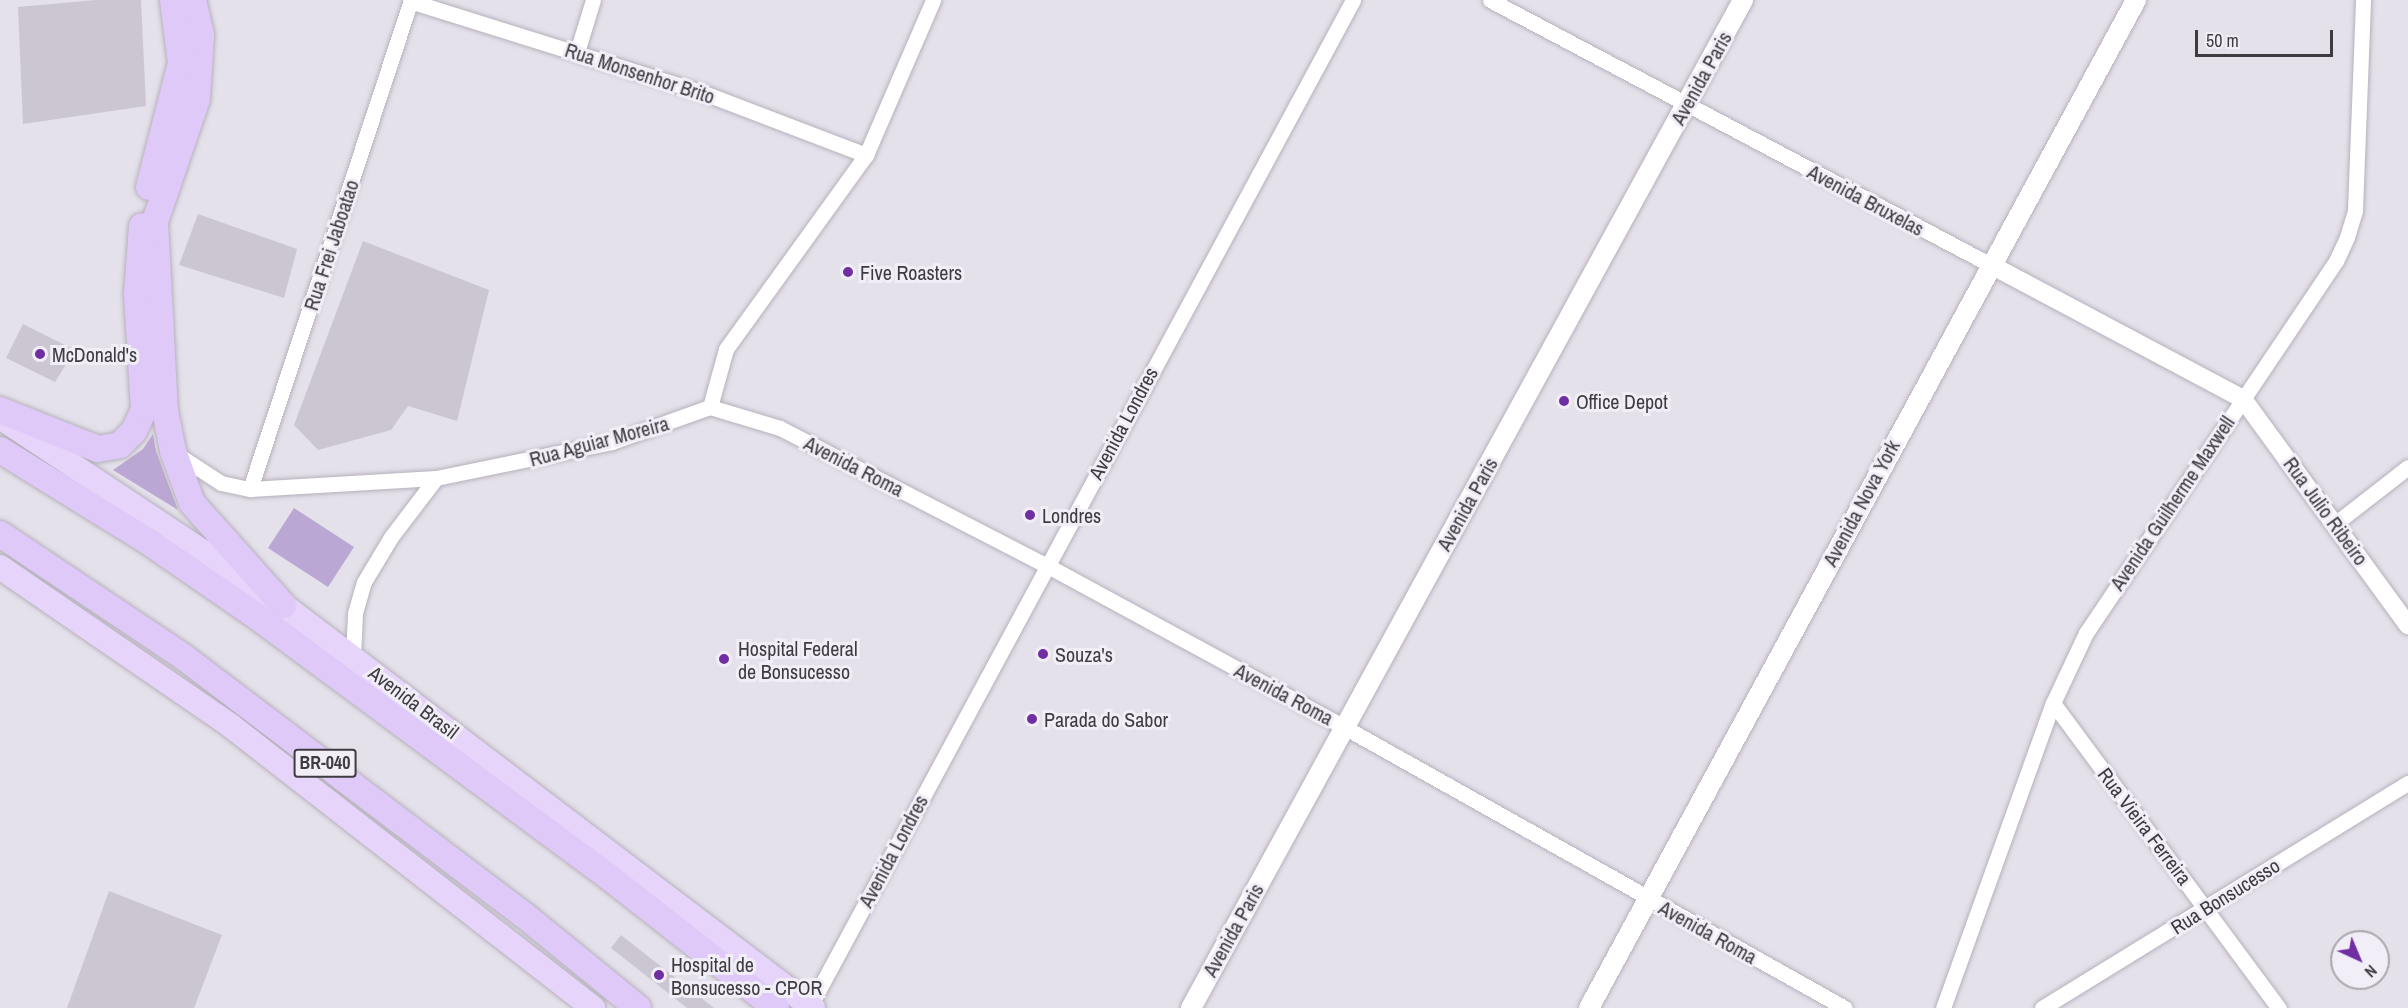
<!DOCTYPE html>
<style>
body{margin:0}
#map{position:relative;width:2408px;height:1008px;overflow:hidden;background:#e5e1eb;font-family:"Archivo Narrow",sans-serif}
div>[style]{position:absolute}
.green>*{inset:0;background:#bba7d3}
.building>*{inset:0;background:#cbc6d1}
.roads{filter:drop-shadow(0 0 2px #b6b1bb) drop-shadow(0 0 2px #b6b1bb)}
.minor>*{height:15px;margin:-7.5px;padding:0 7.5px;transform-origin:7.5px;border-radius:7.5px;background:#fff}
.tertiary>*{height:18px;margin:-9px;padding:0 9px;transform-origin:9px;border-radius:9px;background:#fff}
.secondary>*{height:20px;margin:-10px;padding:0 10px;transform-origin:10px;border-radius:10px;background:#fff}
.trunk>*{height:24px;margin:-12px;padding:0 12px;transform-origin:12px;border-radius:12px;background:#e6d4fa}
.motorway>*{height:26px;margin:-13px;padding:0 13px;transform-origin:13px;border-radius:13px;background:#dfc9f8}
.dots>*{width:16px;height:16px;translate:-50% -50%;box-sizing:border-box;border:3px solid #f2eef8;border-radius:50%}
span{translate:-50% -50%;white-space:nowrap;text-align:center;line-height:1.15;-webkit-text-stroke:6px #f2eef8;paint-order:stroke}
.shield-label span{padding:2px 4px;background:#f2eef8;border:2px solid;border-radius:4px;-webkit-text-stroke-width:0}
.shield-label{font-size:18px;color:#3e3c40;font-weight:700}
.street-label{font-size:20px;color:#3e3c40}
.poi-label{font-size:20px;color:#3e3c40}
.left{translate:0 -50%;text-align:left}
.north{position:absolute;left:2330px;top:930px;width:60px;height:60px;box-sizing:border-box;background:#f2eef8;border:2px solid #aaa7ae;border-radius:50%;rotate:136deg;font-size:16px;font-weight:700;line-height:24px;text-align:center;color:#3e3c40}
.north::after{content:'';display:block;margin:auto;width:21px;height:27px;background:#702ea3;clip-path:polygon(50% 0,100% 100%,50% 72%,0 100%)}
.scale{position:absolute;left:2195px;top:30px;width:138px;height:27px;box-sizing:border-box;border:3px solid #3e3c40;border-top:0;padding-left:8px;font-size:18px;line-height:21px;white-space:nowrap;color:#3e3c40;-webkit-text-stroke:4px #f2eef8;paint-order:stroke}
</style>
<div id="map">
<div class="green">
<i style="clip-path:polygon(153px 434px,156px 451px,178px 510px,113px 470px,143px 449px)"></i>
<i style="clip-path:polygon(294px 508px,354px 547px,328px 587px,268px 548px)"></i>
</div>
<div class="building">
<i style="clip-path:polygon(96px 0,141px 0,146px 106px,23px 124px,18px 7px)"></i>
<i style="clip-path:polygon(198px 214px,297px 249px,284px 298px,179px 265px)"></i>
<i style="clip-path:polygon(363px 241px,489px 290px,457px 421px,408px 406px,391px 430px,318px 450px,294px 425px)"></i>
<i style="clip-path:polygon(23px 324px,75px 350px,55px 382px,6px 358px)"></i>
<i style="clip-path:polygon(109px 891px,222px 935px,194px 1008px,67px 1008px)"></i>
<i style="clip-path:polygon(621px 935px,714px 1008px,687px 1008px,611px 948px)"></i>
</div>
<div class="roads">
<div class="minor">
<i style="left:1490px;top:0;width:567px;rotate:27.88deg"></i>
<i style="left:410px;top:1px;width:305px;rotate:17.4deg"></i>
<i style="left:701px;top:92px;width:177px;rotate:20.9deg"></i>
<i style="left:577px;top:52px;width:54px;rotate:-72.9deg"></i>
<i style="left:710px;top:407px;width:73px;rotate:16.7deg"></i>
<i style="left:780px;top:428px;width:299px;rotate:27.3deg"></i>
<i style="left:1046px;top:565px;width:339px;rotate:28.5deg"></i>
<i style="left:1344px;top:727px;width:574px;rotate:29.29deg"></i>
<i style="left:710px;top:407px;width:60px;rotate:-74.6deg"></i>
<i style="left:726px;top:349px;width:239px;rotate:-54.2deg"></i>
<i style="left:866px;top:155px;width:169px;rotate:-66.6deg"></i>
<i style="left:175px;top:453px;width:55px;rotate:33.1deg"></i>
<i style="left:221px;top:483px;width:30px;rotate:12deg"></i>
<i style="left:250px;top:489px;width:186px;rotate:-3.4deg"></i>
<i style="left:436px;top:478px;width:180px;rotate:-11.6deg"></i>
<i style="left:612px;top:442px;width:104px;rotate:-19.7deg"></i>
<i style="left:250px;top:489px;width:515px;rotate:-71.78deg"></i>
<i style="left:2336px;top:523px;width:91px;rotate:-37.9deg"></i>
<i style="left:353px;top:656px;width:43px;rotate:-87.3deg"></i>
<i style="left:355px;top:613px;width:32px;rotate:-74deg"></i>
<i style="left:364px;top:582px;width:52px;rotate:-59deg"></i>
<i style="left:391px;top:537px;width:74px;rotate:-52.7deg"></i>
<i style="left:2053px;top:703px;width:380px;rotate:53.5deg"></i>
<i style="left:810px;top:1006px;width:1143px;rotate:-61.64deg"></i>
<i style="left:1943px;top:1008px;width:324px;rotate:-70.2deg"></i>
<i style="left:2053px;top:703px;width:77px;rotate:-64.8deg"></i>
<i style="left:2086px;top:633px;width:448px;rotate:-56.1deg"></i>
<i style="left:2336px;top:261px;width:26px;rotate:-65deg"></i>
<i style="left:2347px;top:237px;width:28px;rotate:-73deg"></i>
<i style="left:2355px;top:210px;width:210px;rotate:-87.8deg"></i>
<i style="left:2042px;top:1008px;width:430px;rotate:-31.6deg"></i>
</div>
<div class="tertiary">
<i style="left:1991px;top:265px;width:285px;rotate:28deg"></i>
<i style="left:2243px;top:399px;width:280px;rotate:53.9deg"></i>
</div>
<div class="secondary">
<i style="left:1191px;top:1008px;width:1149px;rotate:-61.29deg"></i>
<i style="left:1589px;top:1008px;width:1147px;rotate:-61.51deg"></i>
</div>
<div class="trunk">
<i style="left:0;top:417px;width:340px;rotate:33.6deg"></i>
<i style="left:283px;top:605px;width:666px;rotate:37.25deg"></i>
<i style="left:0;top:567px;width:280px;rotate:34.5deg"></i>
<i style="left:231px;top:726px;width:459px;rotate:37.9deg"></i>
</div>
<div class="motorway">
<i style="left:193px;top:0;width:36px;rotate:77deg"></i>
<i style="left:201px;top:35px;width:64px;rotate:93.6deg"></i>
<i style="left:197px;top:99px;width:130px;rotate:108.9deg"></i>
<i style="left:155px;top:222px;width:189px;rotate:87deg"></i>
<i style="left:165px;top:411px;width:41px;rotate:78.7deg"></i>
<i style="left:173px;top:451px;width:55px;rotate:69.9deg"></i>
<i style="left:192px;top:503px;width:137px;rotate:48.3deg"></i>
<i style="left:149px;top:187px;width:128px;rotate:-75.5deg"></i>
<i style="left:181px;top:63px;width:64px;rotate:-97.2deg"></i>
<i style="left:0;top:410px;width:105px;rotate:21.7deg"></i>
<i style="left:98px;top:449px;width:22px;rotate:-10deg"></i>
<i style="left:120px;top:445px;width:20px;rotate:-45deg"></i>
<i style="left:134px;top:431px;width:23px;rotate:-65deg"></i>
<i style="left:144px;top:410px;width:116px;rotate:-93.5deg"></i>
<i style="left:137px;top:294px;width:68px;rotate:-85.8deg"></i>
<i style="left:0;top:450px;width:172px;rotate:31.7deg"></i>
<i style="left:146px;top:540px;width:137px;rotate:34.6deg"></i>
<i style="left:259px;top:618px;width:435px;rotate:36.5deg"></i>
<i style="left:609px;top:877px;width:212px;rotate:38.1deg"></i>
<i style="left:0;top:534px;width:223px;rotate:33.8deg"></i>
<i style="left:185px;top:658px;width:425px;rotate:37.2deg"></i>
<i style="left:524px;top:915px;width:147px;rotate:39.2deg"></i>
</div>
</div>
<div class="dots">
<i style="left:848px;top:272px;background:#702ea3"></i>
<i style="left:40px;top:354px;background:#702ea3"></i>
<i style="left:1564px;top:401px;background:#702ea3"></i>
<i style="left:1030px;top:515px;background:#702ea3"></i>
<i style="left:1043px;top:654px;background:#702ea3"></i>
<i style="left:724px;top:659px;background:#702ea3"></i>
<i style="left:1032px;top:719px;background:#702ea3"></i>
<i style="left:659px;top:975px;background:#702ea3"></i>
</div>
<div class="shield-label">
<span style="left:325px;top:763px">BR-040</span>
</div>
<div class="street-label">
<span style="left:640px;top:73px;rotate:18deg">Rua Monsenhor Brito</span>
<span style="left:1701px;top:78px;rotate:-61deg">Avenida Paris</span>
<span style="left:1866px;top:200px;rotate:28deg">Avenida Bruxelas</span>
<span style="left:331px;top:245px;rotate:-72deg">Rua Frei Jaboatao</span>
<span style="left:1123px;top:423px;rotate:-62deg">Avenida Londres</span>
<span style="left:599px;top:441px;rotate:-15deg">Rua Aguiar Moreira</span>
<span style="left:854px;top:466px;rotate:27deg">Avenida Roma</span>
<span style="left:1861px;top:503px;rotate:-62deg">Avenida Nova York</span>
<span style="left:2172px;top:503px;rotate:-56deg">Avenida Guilherme Maxwell</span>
<span style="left:1467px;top:504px;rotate:-61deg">Avenida Paris</span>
<span style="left:2326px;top:511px;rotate:54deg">Rua Julio Ribeiro</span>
<span style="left:1284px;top:694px;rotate:28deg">Avenida Roma</span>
<span style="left:414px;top:702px;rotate:37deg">Avenida Brasil</span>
<span style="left:2145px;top:826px;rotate:53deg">Rua Vieira Ferreira</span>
<span style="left:893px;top:851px;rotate:-62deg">Avenida Londres</span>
<span style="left:2225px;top:896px;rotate:-32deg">Rua Bonsucesso</span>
<span style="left:1233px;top:930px;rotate:-61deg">Avenida Paris</span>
<span style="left:1708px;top:932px;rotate:29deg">Avenida Roma</span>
</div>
<div class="poi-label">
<span class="left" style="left:860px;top:272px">Five Roasters</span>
<span class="left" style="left:52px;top:354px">McDonald's</span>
<span class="left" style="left:1576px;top:401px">Office Depot</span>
<span class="left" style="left:1042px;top:515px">Londres</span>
<span class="left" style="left:738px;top:660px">Hospital Federal<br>de Bonsucesso</span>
<span class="left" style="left:1055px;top:654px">Souza's</span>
<span class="left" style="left:1044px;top:719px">Parada do Sabor</span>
<span class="left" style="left:671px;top:976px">Hospital de<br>Bonsucesso - CPOR</span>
</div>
<div class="north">N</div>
<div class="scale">50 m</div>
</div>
